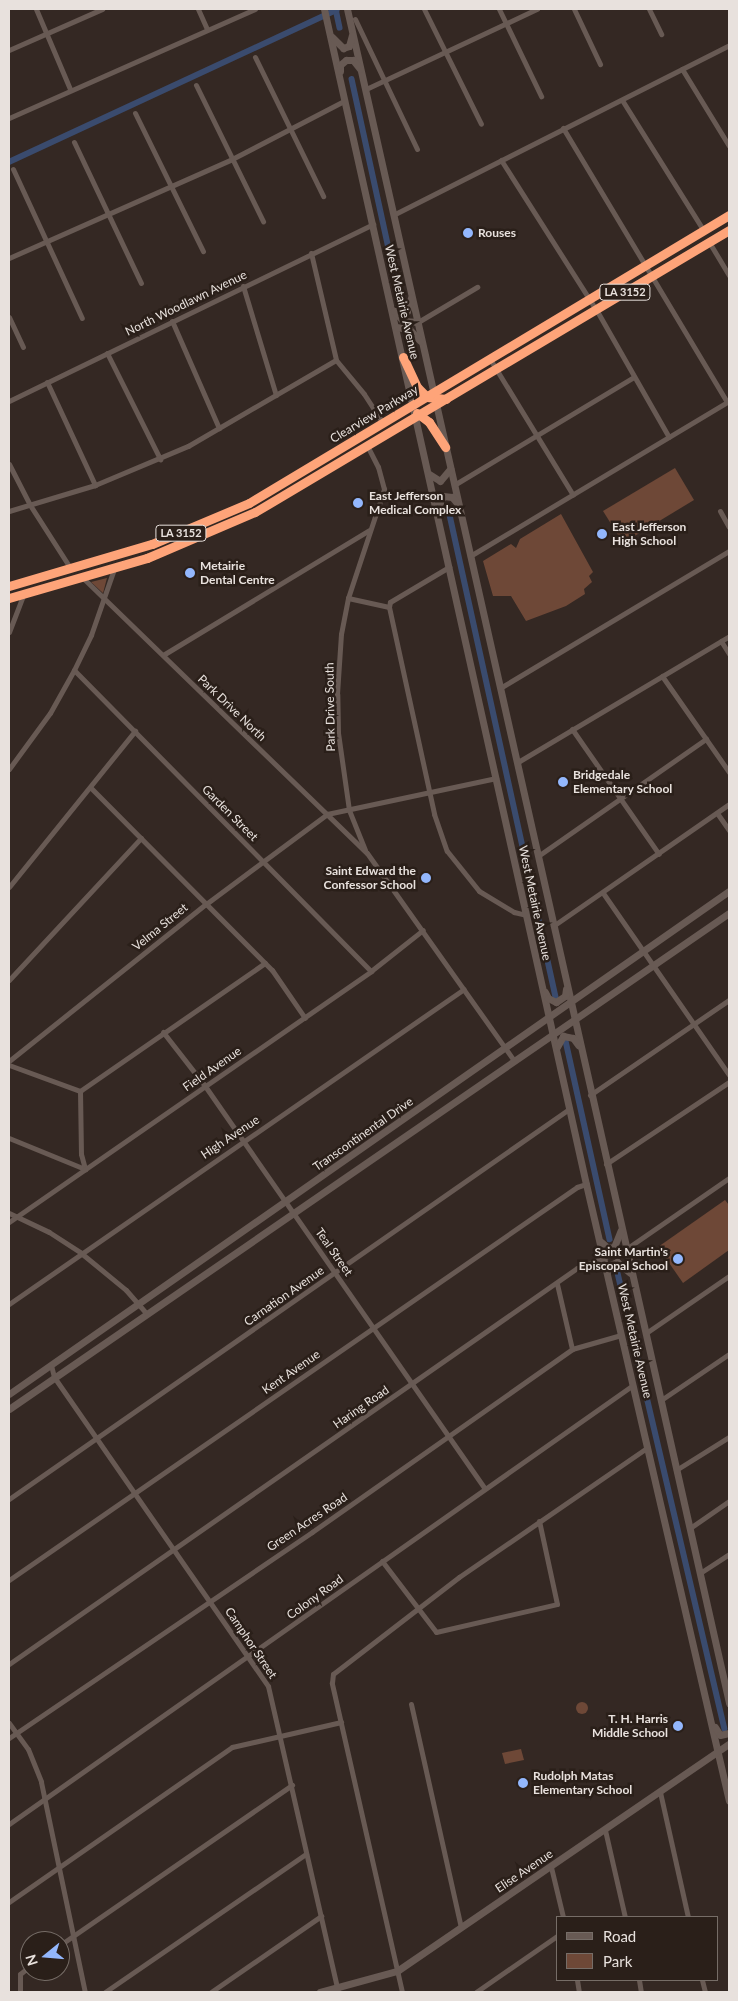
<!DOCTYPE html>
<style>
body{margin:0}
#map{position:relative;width:738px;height:2001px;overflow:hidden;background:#342823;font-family:Lato,sans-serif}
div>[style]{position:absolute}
.green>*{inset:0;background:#6e4837}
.round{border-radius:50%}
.canal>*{height:5.5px;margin:-2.75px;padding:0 2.75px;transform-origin:2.75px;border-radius:2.75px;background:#3a4b6e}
.street>*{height:5px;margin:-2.5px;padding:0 2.5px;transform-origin:2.5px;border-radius:2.5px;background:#685a54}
.secondary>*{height:7px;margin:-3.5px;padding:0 3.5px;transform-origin:3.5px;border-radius:3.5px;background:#685a54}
.highway>*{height:9px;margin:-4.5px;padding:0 4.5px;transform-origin:4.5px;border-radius:4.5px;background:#fea479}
.dots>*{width:14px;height:14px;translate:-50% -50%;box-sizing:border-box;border:2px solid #2a1f19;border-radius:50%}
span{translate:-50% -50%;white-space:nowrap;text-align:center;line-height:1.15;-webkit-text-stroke:5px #2a1f19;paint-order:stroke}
.shield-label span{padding:1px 4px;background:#2a1f19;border:1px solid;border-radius:4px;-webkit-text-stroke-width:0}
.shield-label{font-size:11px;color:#e8e1dd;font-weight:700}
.poi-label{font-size:12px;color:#e8e1dd;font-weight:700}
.left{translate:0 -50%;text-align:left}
.right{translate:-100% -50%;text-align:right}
.street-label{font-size:12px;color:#e8e1dd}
.frame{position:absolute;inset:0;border:10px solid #e8e1dd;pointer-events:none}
.legend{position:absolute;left:556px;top:1916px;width:162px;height:65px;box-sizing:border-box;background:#2a1f19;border:1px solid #766d67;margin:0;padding:6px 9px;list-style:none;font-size:15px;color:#e8e1dd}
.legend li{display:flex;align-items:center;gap:10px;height:25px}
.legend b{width:25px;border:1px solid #766d67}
.north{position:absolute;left:20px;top:1931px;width:50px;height:50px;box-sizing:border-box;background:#2a1f19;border:1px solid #766d67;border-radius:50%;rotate:253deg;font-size:14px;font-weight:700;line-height:20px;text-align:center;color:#e8e1dd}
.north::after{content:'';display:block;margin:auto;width:18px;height:22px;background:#93b7fd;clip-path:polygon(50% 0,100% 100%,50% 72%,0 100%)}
</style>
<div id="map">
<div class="green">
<i style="clip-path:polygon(675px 468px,694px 500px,623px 543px,603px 511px)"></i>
<i style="clip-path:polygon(561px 514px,593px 572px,589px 576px,592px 582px,584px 589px,585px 594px,566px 606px,526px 621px,511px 596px,493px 596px,483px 561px,511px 544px,516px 548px,520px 539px)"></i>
<i style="clip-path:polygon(107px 578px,103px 593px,91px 582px)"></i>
<i style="clip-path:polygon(725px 1200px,729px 1205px,729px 1250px,683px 1283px,658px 1247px)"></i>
<i class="round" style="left:576px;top:1702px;width:12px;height:12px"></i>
<i style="clip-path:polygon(521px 1749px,524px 1760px,505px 1764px,502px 1753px)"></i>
</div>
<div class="canal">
<i style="left:336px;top:9px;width:19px;rotate:78deg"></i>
<i style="left:352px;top:79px;width:220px;rotate:77.7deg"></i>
<i style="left:9px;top:162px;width:361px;rotate:-24.9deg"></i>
<i style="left:450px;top:515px;width:493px;rotate:77.6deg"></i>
<i style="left:566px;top:1041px;width:203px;rotate:77.5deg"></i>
<i style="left:617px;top:1269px;width:472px;rotate:76.8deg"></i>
</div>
<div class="street">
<i style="left:36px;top:9px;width:87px;rotate:67deg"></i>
<i style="left:198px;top:9px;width:22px;rotate:66deg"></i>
<i style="left:424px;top:9px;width:128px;rotate:63.6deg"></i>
<i style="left:499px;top:9px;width:97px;rotate:64.2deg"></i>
<i style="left:574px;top:9px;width:61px;rotate:64.7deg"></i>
<i style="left:649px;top:9px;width:28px;rotate:64deg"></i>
<i style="left:355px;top:19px;width:144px;rotate:64.5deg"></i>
<i style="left:9px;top:50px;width:102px;rotate:-23.8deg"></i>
<i style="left:255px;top:57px;width:155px;rotate:63.9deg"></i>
<i style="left:682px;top:69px;width:90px;rotate:58.6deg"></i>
<i style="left:196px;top:85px;width:152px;rotate:63.8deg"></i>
<i style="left:366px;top:89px;width:189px;rotate:-25.1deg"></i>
<i style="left:622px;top:100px;width:155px;rotate:58deg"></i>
<i style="left:135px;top:113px;width:154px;rotate:63.8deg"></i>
<i style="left:9px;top:118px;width:269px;rotate:-23.9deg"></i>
<i style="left:563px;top:128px;width:319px;rotate:59.1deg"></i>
<i style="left:74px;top:142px;width:156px;rotate:64.6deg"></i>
<i style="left:501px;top:160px;width:179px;rotate:57.6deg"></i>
<i style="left:597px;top:311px;width:145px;rotate:60.3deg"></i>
<i style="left:13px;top:169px;width:164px;rotate:65.2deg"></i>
<i style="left:393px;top:215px;width:377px;rotate:-26.8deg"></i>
<i style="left:709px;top:242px;width:39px;rotate:59deg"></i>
<i style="left:311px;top:253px;width:110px;rotate:76.8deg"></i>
<i style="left:336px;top:360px;width:44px;rotate:50.5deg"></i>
<i style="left:364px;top:394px;width:35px;rotate:57deg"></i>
<i style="left:9px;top:258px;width:244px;rotate:-23.9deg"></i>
<i style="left:232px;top:159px;width:126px;rotate:-27.4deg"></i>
<i style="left:243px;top:286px;width:114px;rotate:73.2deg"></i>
<i style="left:9px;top:317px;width:33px;rotate:65deg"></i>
<i style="left:172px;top:321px;width:117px;rotate:66.3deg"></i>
<i style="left:418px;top:322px;width:69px;rotate:-30.7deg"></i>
<i style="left:107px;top:353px;width:119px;rotate:63.4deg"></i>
<i style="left:490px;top:359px;width:159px;rotate:58.6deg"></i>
<i style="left:47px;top:382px;width:114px;rotate:65deg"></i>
<i style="left:9px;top:401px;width:405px;rotate:-25.9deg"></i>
<i style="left:9px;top:464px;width:46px;rotate:62.9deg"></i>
<i style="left:30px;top:505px;width:76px;rotate:57.4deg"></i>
<i style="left:454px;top:485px;width:210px;rotate:-31deg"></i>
<i style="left:9px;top:511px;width:90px;rotate:-16.8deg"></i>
<i style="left:95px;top:485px;width:101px;rotate:-22.8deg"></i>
<i style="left:188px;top:446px;width:171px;rotate:-30.2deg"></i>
<i style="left:720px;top:511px;width:18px;rotate:61deg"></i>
<i style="left:470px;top:556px;width:302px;rotate:-30.9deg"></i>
<i style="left:83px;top:578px;width:395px;rotate:44.1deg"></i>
<i style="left:367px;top:853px;width:252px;rotate:54.7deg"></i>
<i style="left:348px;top:598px;width:42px;rotate:12.4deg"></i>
<i style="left:389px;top:607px;width:212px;rotate:77.7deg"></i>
<i style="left:434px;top:814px;width:39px;rotate:71deg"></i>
<i style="left:447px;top:851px;width:51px;rotate:51.3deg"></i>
<i style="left:479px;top:891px;width:41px;rotate:31deg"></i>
<i style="left:514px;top:912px;width:12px;rotate:14deg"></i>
<i style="left:389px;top:607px;width:5px;rotate:-79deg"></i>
<i style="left:390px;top:602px;width:69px;rotate:-30.7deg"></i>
<i style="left:9px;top:632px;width:42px;rotate:-69deg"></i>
<i style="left:721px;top:641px;width:15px;rotate:58deg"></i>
<i style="left:163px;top:655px;width:241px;rotate:-31.2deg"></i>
<i style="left:74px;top:670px;width:423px;rotate:45.4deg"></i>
<i style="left:662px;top:676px;width:117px;rotate:55.1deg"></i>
<i style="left:500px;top:688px;width:267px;rotate:-30.9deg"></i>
<i style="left:572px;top:729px;width:152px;rotate:55.2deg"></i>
<i style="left:518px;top:762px;width:246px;rotate:-30.8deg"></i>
<i style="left:9px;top:769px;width:69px;rotate:-53.8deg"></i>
<i style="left:50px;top:713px;width:49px;rotate:-60.8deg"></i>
<i style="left:74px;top:670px;width:39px;rotate:-64deg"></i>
<i style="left:91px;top:635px;width:70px;rotate:-70.8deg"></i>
<i style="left:91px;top:788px;width:257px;rotate:45.2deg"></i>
<i style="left:272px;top:970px;width:58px;rotate:55.5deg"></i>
<i style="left:717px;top:813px;width:21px;rotate:55deg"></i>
<i style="left:365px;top:850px;width:43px;rotate:-111.8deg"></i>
<i style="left:349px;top:810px;width:78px;rotate:-98.1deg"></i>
<i style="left:338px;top:733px;width:39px;rotate:-91deg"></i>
<i style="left:337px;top:694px;width:60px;rotate:-86.2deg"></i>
<i style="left:341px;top:634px;width:37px;rotate:-79deg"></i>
<i style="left:348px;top:598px;width:115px;rotate:-71.7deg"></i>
<i style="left:384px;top:489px;width:23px;rotate:-105deg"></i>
<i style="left:378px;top:467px;width:22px;rotate:-117deg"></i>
<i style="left:538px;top:856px;width:205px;rotate:-34.9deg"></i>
<i style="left:9px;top:887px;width:201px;rotate:-51.1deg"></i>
<i style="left:603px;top:893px;width:221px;rotate:55.3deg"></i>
<i style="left:553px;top:926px;width:214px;rotate:-34.7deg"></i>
<i style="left:9px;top:980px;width:194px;rotate:-47.1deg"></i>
<i style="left:163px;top:1032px;width:68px;rotate:52.1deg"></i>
<i style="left:205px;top:1086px;width:489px;rotate:55.2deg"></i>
<i style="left:9px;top:1061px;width:252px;rotate:-38.6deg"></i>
<i style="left:206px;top:904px;width:151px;rotate:-36.6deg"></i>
<i style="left:327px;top:814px;width:173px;rotate:-12deg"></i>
<i style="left:9px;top:1065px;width:76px;rotate:20.1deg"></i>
<i style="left:80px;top:1091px;width:225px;rotate:-34.7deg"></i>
<i style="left:80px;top:1091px;width:63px;rotate:89.1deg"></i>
<i style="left:81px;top:1154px;width:16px;rotate:75deg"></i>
<i style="left:590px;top:1095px;width:168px;rotate:-34.4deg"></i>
<i style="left:9px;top:1138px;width:82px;rotate:22.2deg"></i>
<i style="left:606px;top:1164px;width:148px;rotate:-33.7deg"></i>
<i style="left:9px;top:1213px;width:44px;rotate:25.4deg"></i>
<i style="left:49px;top:1232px;width:38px;rotate:33deg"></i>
<i style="left:81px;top:1253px;width:58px;rotate:39.4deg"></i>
<i style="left:126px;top:1290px;width:32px;rotate:49deg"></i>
<i style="left:9px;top:1222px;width:441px;rotate:-34.7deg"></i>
<i style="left:371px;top:971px;width:66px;rotate:-38.3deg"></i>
<i style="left:557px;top:1284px;width:67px;rotate:77deg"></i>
<i style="left:9px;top:1304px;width:553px;rotate:-34.7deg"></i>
<i style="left:646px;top:1333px;width:101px;rotate:-34.5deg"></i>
<i style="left:51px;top:1365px;width:12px;rotate:76deg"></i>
<i style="left:54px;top:1377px;width:376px;rotate:55.3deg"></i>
<i style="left:268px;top:1686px;width:314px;rotate:77.1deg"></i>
<i style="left:661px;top:1400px;width:82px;rotate:-34.1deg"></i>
<i style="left:676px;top:1470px;width:62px;rotate:-31.9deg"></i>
<i style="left:9px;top:1499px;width:682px;rotate:-34.85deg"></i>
<i style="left:690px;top:1528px;width:47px;rotate:-34.7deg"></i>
<i style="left:382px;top:1561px;width:89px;rotate:52.7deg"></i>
<i style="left:436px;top:1632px;width:124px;rotate:-13deg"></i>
<i style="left:557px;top:1604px;width:85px;rotate:-102.2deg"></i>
<i style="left:700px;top:1573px;width:35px;rotate:-33deg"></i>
<i style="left:9px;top:1580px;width:691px;rotate:-34.68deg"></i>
<i style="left:577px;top:1187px;width:9px;rotate:-18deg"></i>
<i style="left:9px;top:1664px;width:692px;rotate:-34.88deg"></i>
<i style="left:577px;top:1268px;width:53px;rotate:-21.2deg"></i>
<i style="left:626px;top:1249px;width:125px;rotate:-34.6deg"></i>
<i style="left:411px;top:1704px;width:229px;rotate:77.4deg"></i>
<i style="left:9px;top:1723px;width:32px;rotate:54deg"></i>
<i style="left:28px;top:1749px;width:35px;rotate:68deg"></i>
<i style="left:41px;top:1782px;width:215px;rotate:78.2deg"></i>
<i style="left:9px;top:1738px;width:366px;rotate:-34.2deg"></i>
<i style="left:312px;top:1532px;width:318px;rotate:-35.1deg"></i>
<i style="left:572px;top:1349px;width:51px;rotate:-15.9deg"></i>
<i style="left:660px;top:1792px;width:128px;rotate:77.4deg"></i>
<i style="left:9px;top:1824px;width:763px;rotate:-35.13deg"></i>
<i style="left:605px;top:1830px;width:89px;rotate:77.1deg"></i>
<i style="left:551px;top:1867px;width:51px;rotate:76.5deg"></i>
<i style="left:9px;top:1902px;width:272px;rotate:-34.8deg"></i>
<i style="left:232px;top:1747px;width:112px;rotate:-12.9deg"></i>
<i style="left:60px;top:1945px;width:282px;rotate:-34.6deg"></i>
<i style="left:577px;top:1980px;width:12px;rotate:81deg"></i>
<i style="left:639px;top:1980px;width:12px;rotate:81deg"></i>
<i style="left:702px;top:1980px;width:12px;rotate:76deg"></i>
<i style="left:20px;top:1992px;width:18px;rotate:-90deg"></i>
<i style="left:20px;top:1974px;width:13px;rotate:-39deg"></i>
<i style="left:105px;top:1992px;width:244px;rotate:-34.5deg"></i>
<i style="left:211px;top:1992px;width:134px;rotate:-34.6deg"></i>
<i style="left:402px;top:1992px;width:317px;rotate:-102.8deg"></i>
<i style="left:332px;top:1683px;width:9px;rotate:-84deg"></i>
<i style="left:333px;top:1674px;width:159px;rotate:-37.6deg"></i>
<i style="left:459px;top:1577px;width:229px;rotate:-34.5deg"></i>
<i style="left:476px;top:1992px;width:98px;rotate:-34.7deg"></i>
</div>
<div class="secondary">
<i style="left:324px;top:9px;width:1204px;rotate:77.43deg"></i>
<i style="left:586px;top:1184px;width:633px;rotate:76.95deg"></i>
<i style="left:347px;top:9px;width:1737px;rotate:77.29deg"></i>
<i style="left:332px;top:37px;width:16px;rotate:45deg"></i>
<i style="left:343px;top:48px;width:6px;rotate:-18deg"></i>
<i style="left:349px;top:46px;width:11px;rotate:-75deg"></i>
<i style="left:340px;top:71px;width:6px;rotate:-90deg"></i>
<i style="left:340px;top:65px;width:8px;rotate:-40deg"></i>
<i style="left:346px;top:60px;width:7px"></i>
<i style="left:353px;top:60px;width:11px;rotate:52deg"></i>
<i style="left:394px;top:311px;width:13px;rotate:48deg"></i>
<i style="left:403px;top:321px;width:15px;rotate:4deg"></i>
<i style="left:394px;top:311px;width:13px"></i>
<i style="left:407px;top:311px;width:14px;rotate:-73deg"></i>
<i style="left:396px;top:327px;width:13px;rotate:9deg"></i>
<i style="left:409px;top:329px;width:16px;rotate:47deg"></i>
<i style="left:429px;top:474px;width:13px;rotate:32deg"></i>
<i style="left:440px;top:481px;width:16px;rotate:-50deg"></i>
<i style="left:437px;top:509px;width:14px;rotate:-65deg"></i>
<i style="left:443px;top:496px;width:9px;rotate:6deg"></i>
<i style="left:452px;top:497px;width:8px;rotate:50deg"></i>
<i style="left:545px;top:992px;width:7px;rotate:63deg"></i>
<i style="left:548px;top:998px;width:9px;rotate:27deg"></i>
<i style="left:556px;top:1002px;width:11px;rotate:-34deg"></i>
<i style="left:565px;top:996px;width:7px;rotate:-82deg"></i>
<i style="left:557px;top:1047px;width:13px;rotate:-61deg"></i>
<i style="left:563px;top:1036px;width:10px;rotate:11deg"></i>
<i style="left:573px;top:1038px;width:9px;rotate:54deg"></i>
<i style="left:601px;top:1242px;width:9px;rotate:41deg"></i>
<i style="left:608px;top:1248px;width:6px;rotate:-9deg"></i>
<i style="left:614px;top:1247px;width:18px;rotate:-68deg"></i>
<i style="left:607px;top:1272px;width:6px;rotate:-81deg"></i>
<i style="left:608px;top:1266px;width:10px;rotate:-24deg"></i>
<i style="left:617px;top:1262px;width:17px;rotate:40deg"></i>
<i style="left:9px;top:1394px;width:878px;rotate:-34.94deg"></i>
<i style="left:9px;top:1409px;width:874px;rotate:-34.56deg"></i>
<i style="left:715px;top:1727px;width:9px;rotate:58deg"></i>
<i style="left:720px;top:1735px;width:9px;rotate:-13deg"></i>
<i style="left:320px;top:1992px;width:80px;rotate:-15.3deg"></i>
<i style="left:397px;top:1971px;width:402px;rotate:-34.4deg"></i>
</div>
<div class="highway">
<i style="left:403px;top:357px;width:33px;rotate:65deg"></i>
<i style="left:417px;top:387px;width:14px;rotate:45deg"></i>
<i style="left:427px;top:397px;width:19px;rotate:6deg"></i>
<i style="left:417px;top:413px;width:15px;rotate:37deg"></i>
<i style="left:429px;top:422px;width:30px;rotate:57deg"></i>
<i style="left:9px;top:586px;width:149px;rotate:-16.4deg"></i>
<i style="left:152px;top:544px;width:105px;rotate:-22.9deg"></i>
<i style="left:249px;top:503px;width:560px;rotate:-30.96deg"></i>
<i style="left:9px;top:598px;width:144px;rotate:-16.2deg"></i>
<i style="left:147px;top:558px;width:117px;rotate:-23.1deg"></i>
<i style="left:255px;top:512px;width:552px;rotate:-30.75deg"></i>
</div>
<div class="dots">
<i style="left:468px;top:233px;background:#93b7fd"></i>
<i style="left:358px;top:503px;background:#93b7fd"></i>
<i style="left:602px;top:534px;background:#93b7fd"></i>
<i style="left:190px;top:573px;background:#93b7fd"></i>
<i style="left:563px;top:782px;background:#93b7fd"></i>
<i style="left:426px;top:878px;background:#93b7fd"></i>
<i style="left:678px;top:1259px;background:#93b7fd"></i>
<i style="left:678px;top:1726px;background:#93b7fd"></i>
<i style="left:523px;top:1783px;background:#93b7fd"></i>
</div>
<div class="shield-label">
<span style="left:625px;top:292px">LA 3152</span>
<span style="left:181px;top:533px">LA 3152</span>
</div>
<div class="poi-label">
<span class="left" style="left:478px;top:233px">Rouses</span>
<span class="left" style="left:369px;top:503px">East Jefferson<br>Medical Complex</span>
<span class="left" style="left:612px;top:534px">East Jefferson<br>High School</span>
<span class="left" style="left:200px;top:573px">Metairie<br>Dental Centre</span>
<span class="left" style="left:573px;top:782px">Bridgedale<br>Elementary School</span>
<span class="right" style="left:416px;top:878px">Saint Edward the<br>Confessor School</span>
<span class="right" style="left:668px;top:1259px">Saint Martin's<br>Episcopal School</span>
<span class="right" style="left:668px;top:1726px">T. H. Harris<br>Middle School</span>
<span class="left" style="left:533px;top:1783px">Rudolph Matas<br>Elementary School</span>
</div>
<div class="street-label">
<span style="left:402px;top:302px;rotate:77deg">West Metairie Avenue</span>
<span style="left:186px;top:303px;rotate:-26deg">North Woodlawn Avenue</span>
<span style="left:374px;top:414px;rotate:-31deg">Clearview Parkway</span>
<span style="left:330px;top:707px;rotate:-91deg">Park Drive South</span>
<span style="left:232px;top:708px;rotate:44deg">Park Drive North</span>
<span style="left:230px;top:813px;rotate:45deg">Garden Street</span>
<span style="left:535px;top:903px;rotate:78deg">West Metairie Avenue</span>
<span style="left:160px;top:927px;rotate:-39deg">Velma Street</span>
<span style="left:212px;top:1069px;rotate:-35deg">Field Avenue</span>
<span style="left:363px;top:1134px;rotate:-35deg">Transcontinental Drive</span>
<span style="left:230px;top:1137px;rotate:-34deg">High Avenue</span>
<span style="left:334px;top:1252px;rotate:55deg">Teal Street</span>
<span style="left:284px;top:1296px;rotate:-35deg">Carnation Avenue</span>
<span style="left:635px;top:1341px;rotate:77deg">West Metairie Avenue</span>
<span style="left:291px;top:1372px;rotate:-35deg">Kent Avenue</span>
<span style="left:361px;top:1407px;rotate:-35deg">Haring Road</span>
<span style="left:307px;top:1522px;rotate:-34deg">Green Acres Road</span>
<span style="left:315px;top:1597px;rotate:-36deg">Colony Road</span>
<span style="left:251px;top:1643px;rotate:56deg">Camphor Street</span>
<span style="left:524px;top:1871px;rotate:-34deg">Elise Avenue</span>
</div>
<div class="frame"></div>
<ul class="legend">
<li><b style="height:6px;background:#685a54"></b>Road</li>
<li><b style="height:14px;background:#6e4837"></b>Park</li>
</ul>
<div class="north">N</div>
</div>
